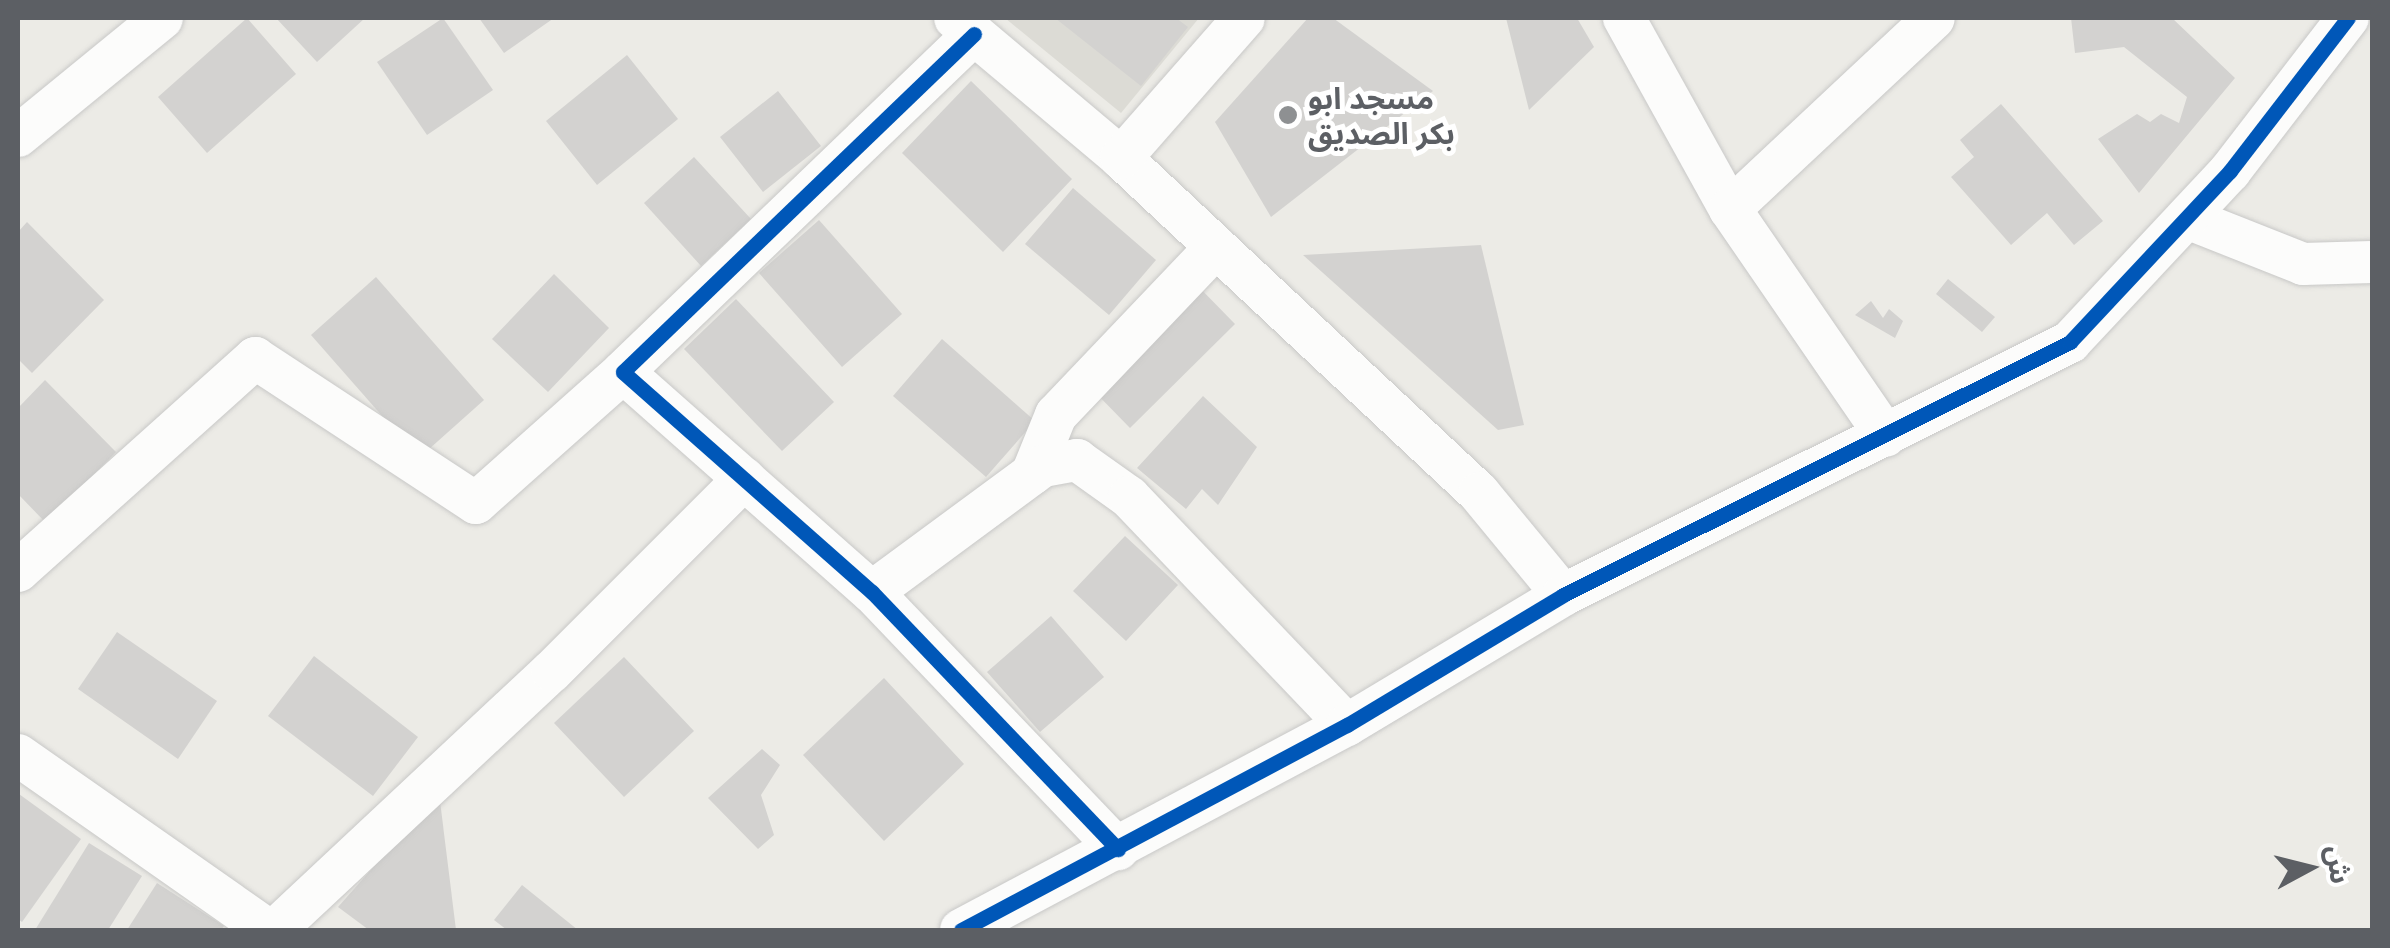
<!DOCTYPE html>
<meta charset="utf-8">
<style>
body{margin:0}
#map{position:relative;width:2390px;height:948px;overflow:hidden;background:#ecebe6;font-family:"Noto Sans","Noto Sans Arabic",sans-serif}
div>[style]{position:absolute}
.education>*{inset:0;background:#dcdbd5}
.building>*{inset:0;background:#d3d2d0}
.roads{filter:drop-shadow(0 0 2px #c8c8c7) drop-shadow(0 0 2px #c8c8c7)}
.minor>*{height:42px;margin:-21px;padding:0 21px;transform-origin:21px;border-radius:21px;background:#fcfcfb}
.cycleway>*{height:15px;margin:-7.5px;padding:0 7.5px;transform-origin:7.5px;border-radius:7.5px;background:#0057b8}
.dots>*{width:28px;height:28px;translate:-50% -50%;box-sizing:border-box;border:5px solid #fff;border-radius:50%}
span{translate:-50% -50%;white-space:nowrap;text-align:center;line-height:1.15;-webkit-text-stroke:10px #fff;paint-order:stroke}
.poi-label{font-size:30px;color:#5c5f64;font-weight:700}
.left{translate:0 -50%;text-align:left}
.frame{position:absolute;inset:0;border:20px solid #5c5f64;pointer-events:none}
.north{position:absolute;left:2260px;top:818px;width:100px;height:100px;-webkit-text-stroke:8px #fff;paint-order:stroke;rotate:83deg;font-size:28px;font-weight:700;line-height:40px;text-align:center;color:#5c5f64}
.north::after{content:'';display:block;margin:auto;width:35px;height:45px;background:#5c5f64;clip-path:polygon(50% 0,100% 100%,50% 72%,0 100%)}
</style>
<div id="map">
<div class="education">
<i style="clip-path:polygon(1005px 18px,1199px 18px,1121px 113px)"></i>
</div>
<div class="building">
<i style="clip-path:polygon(247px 18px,296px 74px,207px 153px,158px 97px)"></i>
<i style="clip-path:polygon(276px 18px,365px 18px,317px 62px)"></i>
<i style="clip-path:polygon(443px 18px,493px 90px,427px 135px,377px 62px)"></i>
<i style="clip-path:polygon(479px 18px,554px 18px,504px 53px)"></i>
<i style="clip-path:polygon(1055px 18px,1176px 18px,1188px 27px,1141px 86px)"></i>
<i style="clip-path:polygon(1308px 18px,1333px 18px,1433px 91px,1271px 217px,1215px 122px)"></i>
<i style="clip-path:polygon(1506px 18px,1577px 18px,1594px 47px,1529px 110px)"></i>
<i style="clip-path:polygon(2071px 18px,2172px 18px,2235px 78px,2139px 193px,2098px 139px,2137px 114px,2150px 122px,2161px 114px,2179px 123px,2187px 97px,2124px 47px,2075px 53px)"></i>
<i style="clip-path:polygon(627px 55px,678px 119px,597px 185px,546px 121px)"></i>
<i style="clip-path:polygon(971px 81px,1072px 179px,1003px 252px,902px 153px)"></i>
<i style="clip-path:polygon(778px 91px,821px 146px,763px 192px,720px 137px)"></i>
<i style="clip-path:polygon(2001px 104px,2103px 221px,2074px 245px,2047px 213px,2011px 245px,1951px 177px,1974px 157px,1960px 140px)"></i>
<i style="clip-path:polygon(694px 157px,751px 219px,701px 266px,644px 203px)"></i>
<i style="clip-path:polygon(1073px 188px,1156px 260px,1109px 315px,1025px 244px)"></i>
<i style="clip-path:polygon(819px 220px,902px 314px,842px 367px,759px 273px)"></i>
<i style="clip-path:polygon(27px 222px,104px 300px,32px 373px,18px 359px,18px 232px)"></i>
<i style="clip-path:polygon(1481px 245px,1524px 425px,1498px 430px,1303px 255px)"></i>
<i style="clip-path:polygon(554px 274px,609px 328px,548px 392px,492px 339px)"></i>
<i style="clip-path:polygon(376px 277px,484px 400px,419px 458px,311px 335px)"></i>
<i style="clip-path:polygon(1948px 279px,1995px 317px,1982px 332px,1936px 294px)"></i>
<i style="clip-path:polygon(1193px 281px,1235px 324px,1130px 428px,1088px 385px)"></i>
<i style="clip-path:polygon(736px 299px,834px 402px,782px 451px,684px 349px)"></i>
<i style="clip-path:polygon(1871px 301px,1883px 318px,1889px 309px,1903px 321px,1895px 338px,1855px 315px)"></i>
<i style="clip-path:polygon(942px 339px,1035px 421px,986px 477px,893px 396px)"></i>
<i style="clip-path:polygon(45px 380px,116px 452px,46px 523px,18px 494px,18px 408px)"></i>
<i style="clip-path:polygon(1203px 396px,1257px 447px,1218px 505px,1202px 489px,1186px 509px,1137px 468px)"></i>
<i style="clip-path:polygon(1125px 536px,1178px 585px,1126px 641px,1073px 591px)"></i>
<i style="clip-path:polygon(1051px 616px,1104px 677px,1040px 732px,987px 672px)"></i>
<i style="clip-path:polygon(117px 632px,217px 701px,178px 759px,78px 689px)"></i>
<i style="clip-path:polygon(314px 656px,418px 737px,373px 796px,268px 716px)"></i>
<i style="clip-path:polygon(624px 657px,694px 731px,624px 797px,554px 723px)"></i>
<i style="clip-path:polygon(884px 678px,964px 764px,884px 841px,803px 755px)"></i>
<i style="clip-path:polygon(762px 749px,780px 765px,761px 795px,774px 835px,758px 849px,708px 798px)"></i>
<i style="clip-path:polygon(439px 793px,456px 930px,369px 930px,338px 907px)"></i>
<i style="clip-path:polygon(19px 794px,81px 839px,22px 922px,18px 919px)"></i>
<i style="clip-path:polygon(89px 843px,142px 876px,108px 930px,35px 930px)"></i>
<i style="clip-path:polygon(157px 883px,224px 926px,221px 930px,127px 930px)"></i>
<i style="clip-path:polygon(522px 885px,578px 930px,507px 930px,494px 920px)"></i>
</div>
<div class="roads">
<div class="minor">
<i style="left:955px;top:18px;width:217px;rotate:40.1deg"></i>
<i style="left:1121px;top:158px;width:490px;rotate:43.1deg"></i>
<i style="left:1479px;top:493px;width:132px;rotate:50.5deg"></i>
<i style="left:1624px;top:18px;width:218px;rotate:61deg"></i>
<i style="left:1730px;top:209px;width:275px;rotate:55.5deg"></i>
<i style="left:974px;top:34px;width:487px;rotate:136.1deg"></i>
<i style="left:623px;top:372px;width:332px;rotate:41.5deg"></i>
<i style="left:872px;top:592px;width:356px;rotate:46.3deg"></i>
<i style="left:18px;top:136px;width:186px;rotate:-39.3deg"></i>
<i style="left:1121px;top:158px;width:186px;rotate:-48.7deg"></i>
<i style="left:1730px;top:209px;width:279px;rotate:-43.1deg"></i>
<i style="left:2187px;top:218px;width:125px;rotate:21.6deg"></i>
<i style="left:2303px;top:264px;width:69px;rotate:-1.7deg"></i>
<i style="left:1032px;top:474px;width:64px;rotate:-67.9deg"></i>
<i style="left:1056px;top:415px;width:232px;rotate:-46.4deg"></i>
<i style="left:18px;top:571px;width:319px;rotate:-41.9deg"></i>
<i style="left:255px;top:358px;width:264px;rotate:33.3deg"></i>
<i style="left:476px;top:503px;width:197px;rotate:-41.7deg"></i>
<i style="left:872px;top:592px;width:212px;rotate:-36.4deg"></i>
<i style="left:1043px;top:466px;width:35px;rotate:-10deg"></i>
<i style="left:1077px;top:460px;width:64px;rotate:35.4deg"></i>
<i style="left:1129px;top:497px;width:315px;rotate:46.3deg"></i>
<i style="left:18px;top:755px;width:305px;rotate:35deg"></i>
<i style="left:275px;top:930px;width:379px;rotate:-43.1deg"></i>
<i style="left:552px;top:671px;width:272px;rotate:-45deg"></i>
<i style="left:961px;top:930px;width:437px;rotate:-28deg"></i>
<i style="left:1347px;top:725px;width:252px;rotate:-31deg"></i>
<i style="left:1563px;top:595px;width:567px;rotate:-26.52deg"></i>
<i style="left:2070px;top:342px;width:234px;rotate:-46.9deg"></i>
<i style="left:2230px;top:171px;width:193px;rotate:-52.4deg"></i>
</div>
</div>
<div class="cycleway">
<i style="left:974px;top:34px;width:487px;rotate:136.1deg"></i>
<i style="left:623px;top:372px;width:332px;rotate:41.5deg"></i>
<i style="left:872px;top:592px;width:356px;rotate:46.3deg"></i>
<i style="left:961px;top:930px;width:437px;rotate:-28deg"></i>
<i style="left:1347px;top:725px;width:252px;rotate:-31deg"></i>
<i style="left:1563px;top:595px;width:567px;rotate:-26.52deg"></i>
<i style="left:2070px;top:342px;width:234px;rotate:-46.9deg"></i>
<i style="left:2230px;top:171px;width:193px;rotate:-52.4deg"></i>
</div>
<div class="dots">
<i style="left:1288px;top:115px;background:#8e9092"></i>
</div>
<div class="poi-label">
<span class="left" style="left:1308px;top:115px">مسجد ابو<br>بكر الصديق</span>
</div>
<div class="frame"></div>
<div class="north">ش</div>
</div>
